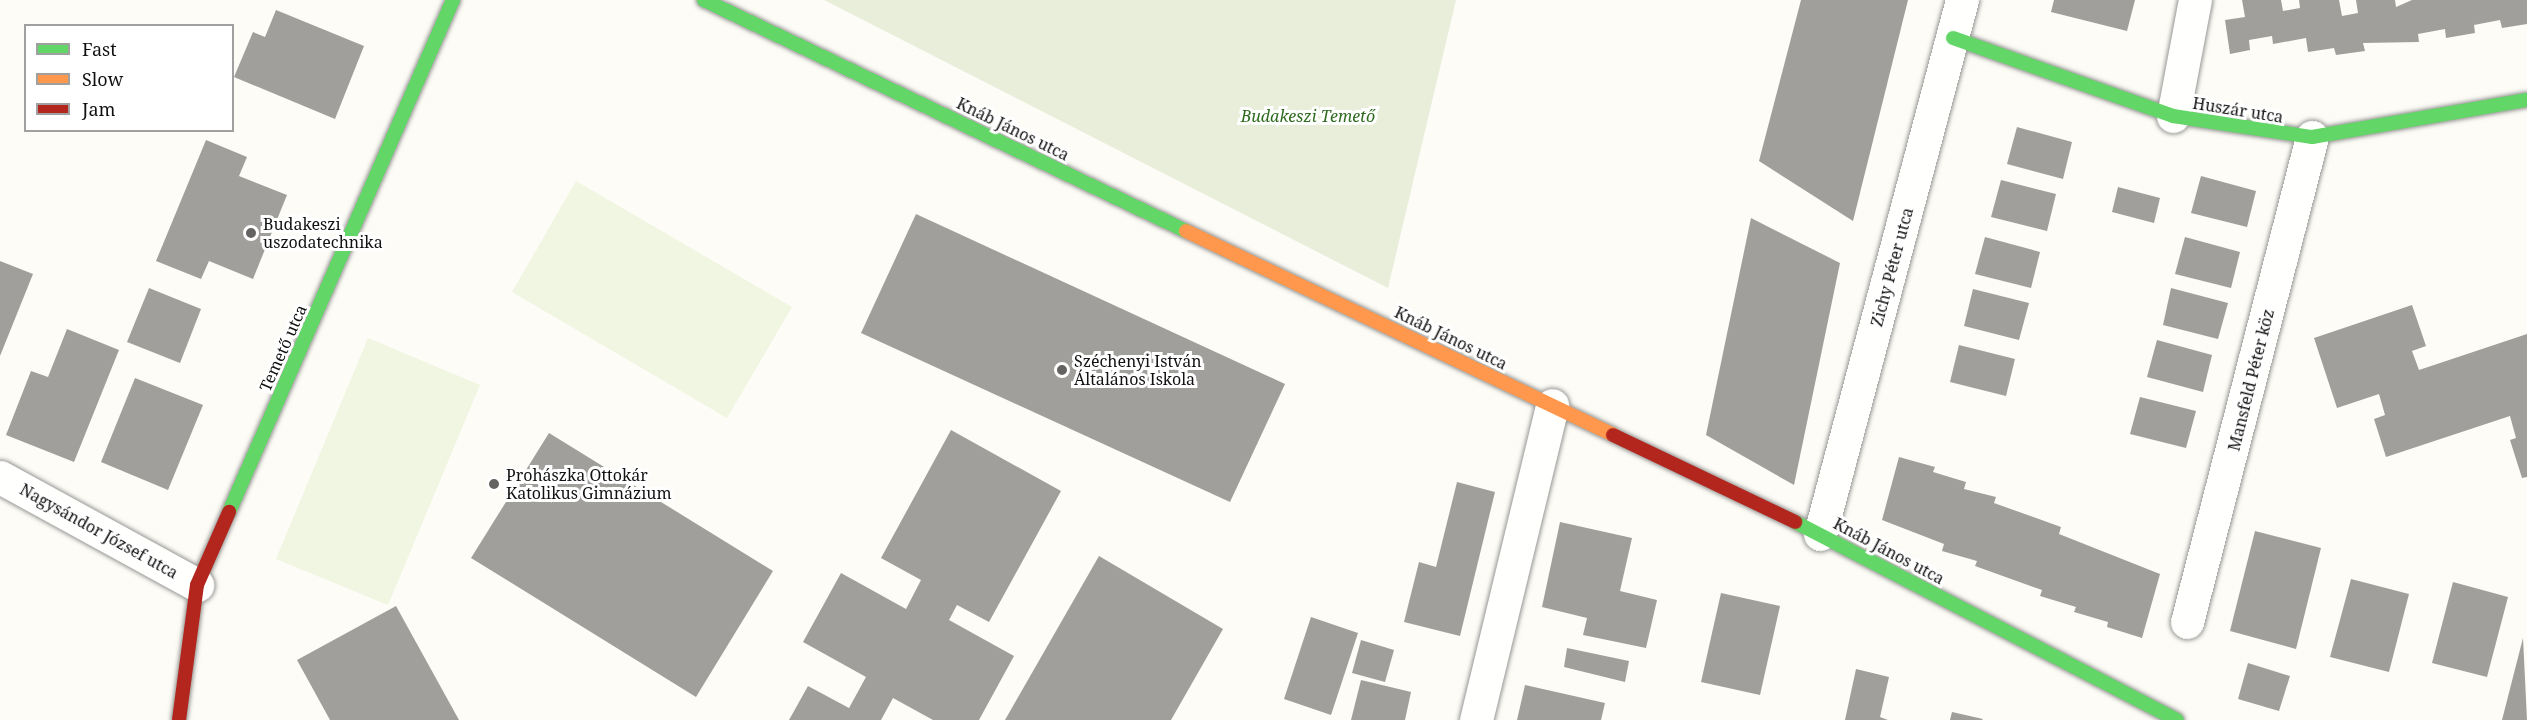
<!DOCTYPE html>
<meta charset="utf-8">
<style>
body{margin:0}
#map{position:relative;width:2527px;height:720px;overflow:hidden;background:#fdfcf7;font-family:"Noto Serif",serif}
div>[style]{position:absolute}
.cemetery>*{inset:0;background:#e9eedb}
.pitch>*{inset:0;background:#f0f6e1}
.building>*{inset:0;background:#a19f9c}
.roads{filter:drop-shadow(0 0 2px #979795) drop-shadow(0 0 2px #979795)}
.street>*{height:33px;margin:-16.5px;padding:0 16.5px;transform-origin:16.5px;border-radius:16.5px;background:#fffffe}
.fast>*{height:14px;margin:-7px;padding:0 7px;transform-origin:7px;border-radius:7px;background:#63d668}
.slow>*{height:14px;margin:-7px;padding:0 7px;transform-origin:7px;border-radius:7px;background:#ff974d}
.jam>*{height:14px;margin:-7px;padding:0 7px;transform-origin:7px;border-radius:7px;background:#b3261e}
.dots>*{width:16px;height:16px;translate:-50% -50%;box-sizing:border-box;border:3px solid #fff;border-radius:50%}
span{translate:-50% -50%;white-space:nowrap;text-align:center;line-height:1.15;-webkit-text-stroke:6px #fff;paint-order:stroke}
.street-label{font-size:16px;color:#111}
.park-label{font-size:16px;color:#2f6b1f;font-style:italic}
.poi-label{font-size:16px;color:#111}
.left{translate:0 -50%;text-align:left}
.legend{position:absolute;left:24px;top:24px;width:210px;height:108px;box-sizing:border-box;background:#fff;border:2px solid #a0a0a0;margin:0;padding:8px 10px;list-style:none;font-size:18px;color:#111}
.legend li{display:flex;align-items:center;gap:12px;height:30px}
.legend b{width:30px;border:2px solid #a0a0a0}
</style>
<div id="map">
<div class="cemetery">
<i style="clip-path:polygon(824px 0,1456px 0,1388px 288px)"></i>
</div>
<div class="pitch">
<i style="clip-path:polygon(576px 181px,792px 307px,727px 418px,512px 292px)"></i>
<i style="clip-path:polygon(368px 338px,480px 385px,388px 605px,276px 559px)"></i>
</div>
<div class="building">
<i style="clip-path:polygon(1801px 0,1908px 0,1853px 221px,1759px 161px)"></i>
<i style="clip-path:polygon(2054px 0,2135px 0,2127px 31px,2051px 12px)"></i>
<i style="clip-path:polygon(2242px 0,2281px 0,2283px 11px,2300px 8px,2299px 0,2339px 0,2342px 16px,2358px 13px,2356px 0,2395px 0,2396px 7px,2412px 0,2527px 0,2527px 24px,2502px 28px,2500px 20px,2474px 25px,2475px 33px,2446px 38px,2445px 29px,2418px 34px,2419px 42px,2363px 43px,2365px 51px,2336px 55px,2334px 48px,2308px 52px,2306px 38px,2273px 44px,2272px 36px,2249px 40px,2250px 50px,2230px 54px,2225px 20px,2245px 17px)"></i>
<i style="clip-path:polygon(276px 10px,364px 46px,335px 119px,234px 77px,253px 32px,265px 37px)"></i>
<i style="clip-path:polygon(2017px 127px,2072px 142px,2063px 179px,2007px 164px)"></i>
<i style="clip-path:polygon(206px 140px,247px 157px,239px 176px,287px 195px,253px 279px,209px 261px,201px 279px,156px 261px)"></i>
<i style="clip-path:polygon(2201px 176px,2256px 191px,2247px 227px,2191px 213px)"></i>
<i style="clip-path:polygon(2001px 180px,2056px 194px,2047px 231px,1991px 217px)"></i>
<i style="clip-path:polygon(2118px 187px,2160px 198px,2154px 223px,2112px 212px)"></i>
<i style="clip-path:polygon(916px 214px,1285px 384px,1230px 502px,861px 333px)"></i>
<i style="clip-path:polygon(1751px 218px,1840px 263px,1794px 485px,1706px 435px)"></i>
<i style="clip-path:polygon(1985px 237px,2040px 252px,2031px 288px,1975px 274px)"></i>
<i style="clip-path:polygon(2185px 237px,2240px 252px,2231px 288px,2175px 274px)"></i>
<i style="clip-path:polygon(0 261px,33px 274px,0 356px)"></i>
<i style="clip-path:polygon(149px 288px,201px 309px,180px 363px,127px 342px)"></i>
<i style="clip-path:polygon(2171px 288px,2228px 303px,2218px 339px,2163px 325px)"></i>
<i style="clip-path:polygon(1973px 289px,2029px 303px,2019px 340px,1964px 326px)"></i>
<i style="clip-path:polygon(2412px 305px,2426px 346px,2412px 351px,2419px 370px,2527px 334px,2527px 477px,2522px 478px,2510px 440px,2516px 438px,2510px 416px,2386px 457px,2374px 419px,2385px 415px,2379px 394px,2337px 408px,2314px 338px)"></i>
<i style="clip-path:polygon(67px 329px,119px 350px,74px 462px,6px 435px,31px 371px,48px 377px)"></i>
<i style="clip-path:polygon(2157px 340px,2212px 355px,2203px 392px,2147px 377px)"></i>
<i style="clip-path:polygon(1959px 345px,2015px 359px,2006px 396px,1950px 382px)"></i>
<i style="clip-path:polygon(135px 378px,203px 405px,168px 490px,101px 462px)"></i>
<i style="clip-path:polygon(2140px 397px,2196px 411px,2186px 448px,2130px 434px)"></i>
<i style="clip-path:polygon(951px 430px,1061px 491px,989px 622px,957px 605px,949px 620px,1014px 656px,979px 720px,933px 720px,893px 698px,881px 720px,789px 720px,808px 686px,849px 708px,866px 677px,803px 642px,841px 573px,906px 609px,921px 580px,881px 558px)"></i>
<i style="clip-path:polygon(549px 433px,773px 571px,696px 697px,471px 558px)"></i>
<i style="clip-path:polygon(1899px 457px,1935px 467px,1933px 472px,1966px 482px,1964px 489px,1996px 497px,1994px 503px,2061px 527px,2059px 534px,2160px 574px,2142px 638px,2107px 627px,2108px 622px,2074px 612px,2076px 607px,2040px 596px,2042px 590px,1975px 566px,1977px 561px,1942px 551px,1944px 544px,1882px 520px)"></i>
<i style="clip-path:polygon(1457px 482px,1495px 492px,1460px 636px,1404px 622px,1419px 562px,1436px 567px)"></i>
<i style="clip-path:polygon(1560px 522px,1632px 538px,1620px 591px,1657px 600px,1646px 648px,1583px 635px,1587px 618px,1542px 607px)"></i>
<i style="clip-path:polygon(2255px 531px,2321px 548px,2296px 649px,2230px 631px)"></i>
<i style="clip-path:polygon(1099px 556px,1223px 629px,1171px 720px,1005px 720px)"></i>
<i style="clip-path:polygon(2351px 579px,2409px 594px,2389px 672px,2330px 657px)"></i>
<i style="clip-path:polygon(2453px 582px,2508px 597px,2487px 677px,2432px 663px)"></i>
<i style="clip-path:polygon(1721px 593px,1780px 606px,1760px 695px,1701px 682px)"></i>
<i style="clip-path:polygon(396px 606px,459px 720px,330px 720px,297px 660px)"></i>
<i style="clip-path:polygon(1311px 617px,1358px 633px,1331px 715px,1284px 699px)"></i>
<i style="clip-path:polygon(2523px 638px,2527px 720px,2502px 720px)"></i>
<i style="clip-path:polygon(1361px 640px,1394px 650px,1385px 682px,1352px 673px)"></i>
<i style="clip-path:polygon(1567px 648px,1629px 661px,1625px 682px,1564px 667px)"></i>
<i style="clip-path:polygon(2248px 663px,2290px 676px,2279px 711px,2238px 699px)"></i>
<i style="clip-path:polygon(1856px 669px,1889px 677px,1880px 717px,1888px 720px,1845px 720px)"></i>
<i style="clip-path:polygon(1361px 680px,1411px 692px,1405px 720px,1351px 720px)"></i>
<i style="clip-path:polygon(1525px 685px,1605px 703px,1601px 720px,1517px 720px)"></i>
<i style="clip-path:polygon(1952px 712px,1983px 719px,1982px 720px,1950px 720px)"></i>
</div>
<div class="roads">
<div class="street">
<i style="left:2173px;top:116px;width:118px;rotate:-79.3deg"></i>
<i style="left:0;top:477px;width:225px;rotate:28.7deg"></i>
<i style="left:1820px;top:534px;width:553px;rotate:-75.11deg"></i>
<i style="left:2187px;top:622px;width:501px;rotate:-75.55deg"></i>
<i style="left:1476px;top:720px;width:324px;rotate:-76.4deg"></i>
</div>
<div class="fast">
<i style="left:704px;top:0;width:534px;rotate:25.61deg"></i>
<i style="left:1953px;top:38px;width:233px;rotate:19.5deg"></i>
<i style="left:2173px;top:116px;width:141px;rotate:8.6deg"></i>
<i style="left:2312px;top:137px;width:218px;rotate:-9.8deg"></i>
<i style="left:229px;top:512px;width:559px;rotate:-66.37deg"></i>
<i style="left:1795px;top:522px;width:430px;rotate:27.4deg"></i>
</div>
<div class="slow">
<i style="left:1186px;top:231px;width:473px;rotate:25.5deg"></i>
</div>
<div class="jam">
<i style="left:1613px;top:435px;width:202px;rotate:25.5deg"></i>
<i style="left:179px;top:720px;width:136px;rotate:-82.4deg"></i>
<i style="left:197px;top:585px;width:80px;rotate:-66.3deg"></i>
</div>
</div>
<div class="dots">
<i style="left:251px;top:233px;background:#646362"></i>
<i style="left:1062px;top:370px;background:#646362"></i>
<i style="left:494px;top:484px;background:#646362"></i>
</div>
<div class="street-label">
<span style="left:2238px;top:110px;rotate:9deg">Huszár utca</span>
<span style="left:1013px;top:129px;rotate:26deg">Knáb János utca</span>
<span style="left:1892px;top:267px;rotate:-75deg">Zichy Péter utca</span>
<span style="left:1451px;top:338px;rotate:26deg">Knáb János utca</span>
<span style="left:283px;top:348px;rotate:-66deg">Temető utca</span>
<span style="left:2251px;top:380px;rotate:-76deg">Mansfeld Péter köz</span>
<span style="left:99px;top:531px;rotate:29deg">Nagysándor József utca</span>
<span style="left:1889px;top:551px;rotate:28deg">Knáb János utca</span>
</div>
<div class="park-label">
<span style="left:1308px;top:116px">Budakeszi Temető</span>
</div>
<div class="poi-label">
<span class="left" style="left:263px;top:233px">Budakeszi<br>uszodatechnika</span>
<span class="left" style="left:1074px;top:370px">Széchenyi István<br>Általános Iskola</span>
<span class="left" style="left:506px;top:484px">Prohászka Ottokár<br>Katolikus Gimnázium</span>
</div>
<ul class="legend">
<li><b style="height:8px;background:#63d668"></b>Fast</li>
<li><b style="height:8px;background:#ff974d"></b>Slow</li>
<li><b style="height:8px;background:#b3261e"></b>Jam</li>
</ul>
</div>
